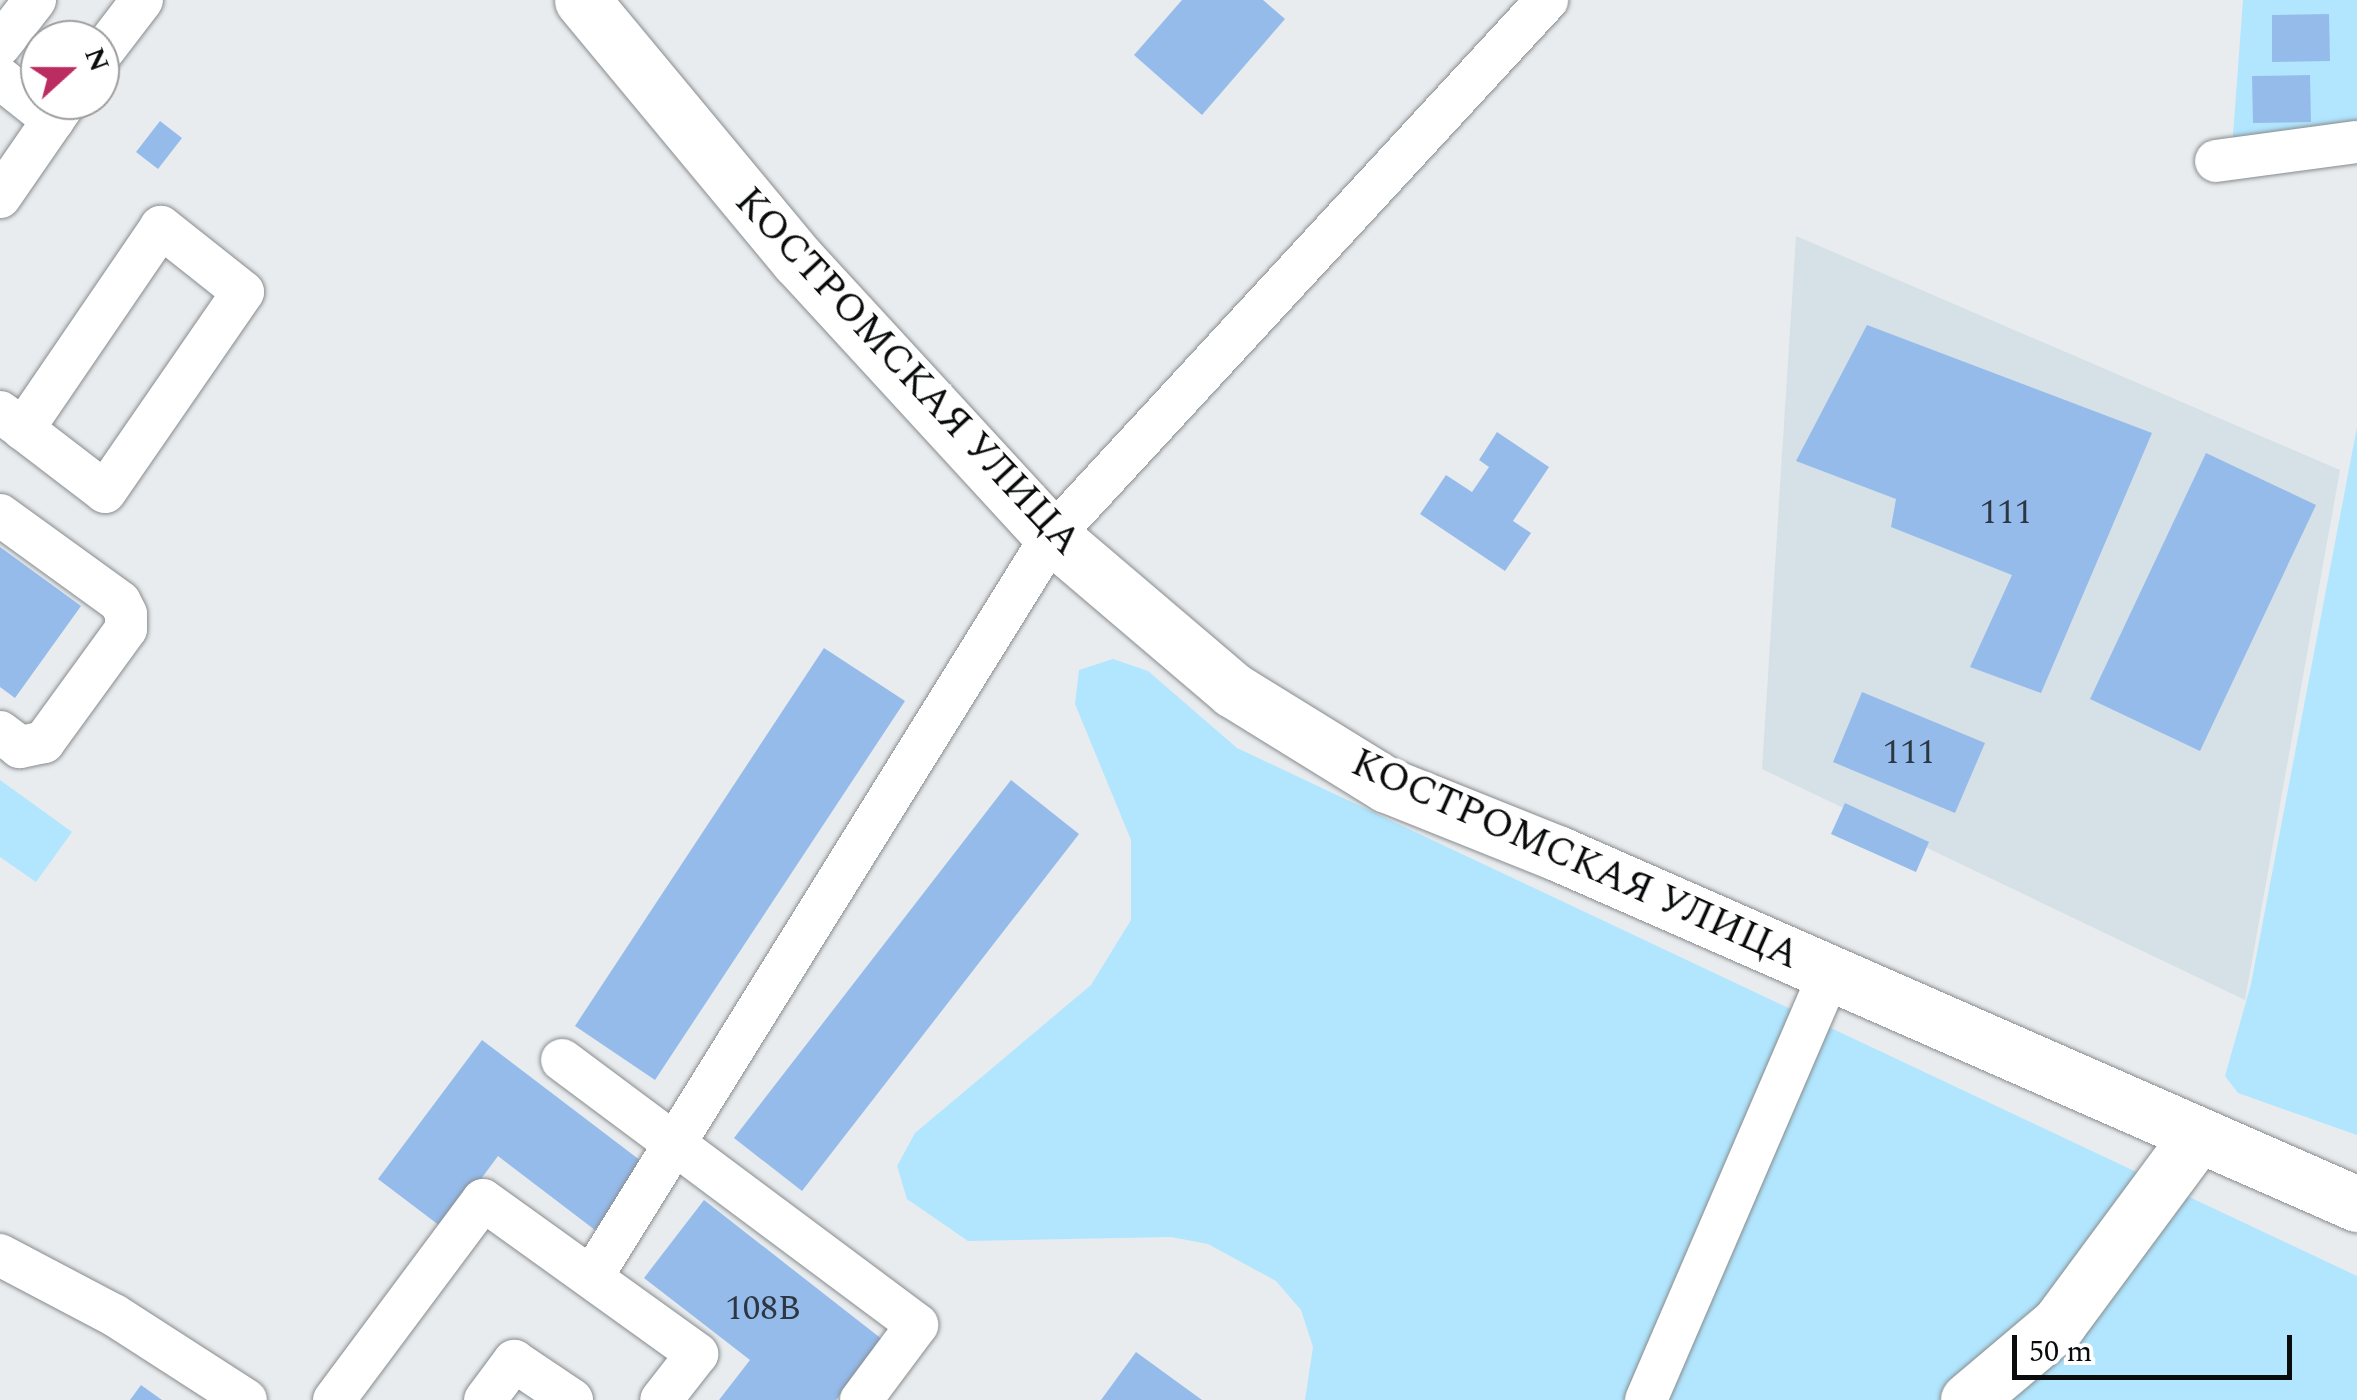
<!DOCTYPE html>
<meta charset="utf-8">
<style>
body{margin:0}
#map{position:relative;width:2357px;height:1400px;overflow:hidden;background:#e8ecef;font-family:Spectral,serif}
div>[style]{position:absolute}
.built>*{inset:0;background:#d5e1e7}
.green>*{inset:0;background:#b1e6fe}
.building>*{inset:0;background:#95bbeb}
.roads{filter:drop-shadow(0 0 2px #888c8e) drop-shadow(0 0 2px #888c8e)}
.minor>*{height:42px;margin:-21px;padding:0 21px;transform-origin:21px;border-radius:21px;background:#fff}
.major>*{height:55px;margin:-27.5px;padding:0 27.5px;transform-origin:27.5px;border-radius:27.5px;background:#fff}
span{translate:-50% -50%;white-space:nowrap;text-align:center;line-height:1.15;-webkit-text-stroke:10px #fff;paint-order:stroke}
.number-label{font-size:35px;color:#2d3744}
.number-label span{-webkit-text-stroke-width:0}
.street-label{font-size:40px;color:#0a0b0c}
.north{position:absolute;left:20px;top:20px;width:100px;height:100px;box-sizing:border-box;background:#fff;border:2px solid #9d9d9e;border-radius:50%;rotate:69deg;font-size:28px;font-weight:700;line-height:40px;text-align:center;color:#0a0b0c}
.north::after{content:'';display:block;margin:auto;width:35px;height:45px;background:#bb2d60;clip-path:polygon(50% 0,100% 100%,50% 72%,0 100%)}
.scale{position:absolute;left:2012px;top:1335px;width:280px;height:45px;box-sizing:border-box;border:5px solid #0a0b0c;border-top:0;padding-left:12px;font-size:30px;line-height:35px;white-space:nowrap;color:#0a0b0c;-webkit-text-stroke:8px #fff;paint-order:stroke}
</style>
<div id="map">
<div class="built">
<i style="clip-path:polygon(1796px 236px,2340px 470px,2245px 1000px,1762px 769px)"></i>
</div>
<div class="green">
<i style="clip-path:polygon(2243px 0,2357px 0,2357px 145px,2231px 162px)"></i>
<i style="clip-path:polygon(2357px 427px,2357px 1135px,2238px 1093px,2225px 1076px,2251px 984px)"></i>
<i style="clip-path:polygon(1113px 659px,1148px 671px,1237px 748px,2357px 1276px,2357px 1400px,1305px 1400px,1313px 1347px,1301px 1310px,1276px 1281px,1208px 1244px,1171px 1237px,968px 1241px,907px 1199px,897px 1166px,915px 1133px,1091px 985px,1131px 920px,1131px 840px,1075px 704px,1079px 670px)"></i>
<i style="clip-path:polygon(0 780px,72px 832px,36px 882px,0 857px)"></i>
</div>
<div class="building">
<i style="clip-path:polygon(1182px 0,1263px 0,1285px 19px,1202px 115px,1134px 55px)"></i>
<i style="clip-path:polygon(2329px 14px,2330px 61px,2272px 62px,2272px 15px)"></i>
<i style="clip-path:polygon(2310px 75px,2311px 122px,2253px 123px,2252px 76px)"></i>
<i style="clip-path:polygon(160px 121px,182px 138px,158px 169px,136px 152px)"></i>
<i style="clip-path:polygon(1867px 325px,2152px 433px,2041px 693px,1970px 667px,2012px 575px,1891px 527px,1896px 499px,1796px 461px)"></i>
<i style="clip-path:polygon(1497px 432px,1549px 467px,1513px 521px,1531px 533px,1505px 571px,1420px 514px,1446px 475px,1472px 492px,1489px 467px,1479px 460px)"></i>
<i style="clip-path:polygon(2206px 453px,2316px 505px,2200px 751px,2090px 699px)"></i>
<i style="clip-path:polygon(0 547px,81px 606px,15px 698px,0 687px)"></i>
<i style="clip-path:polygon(824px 648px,905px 701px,655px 1080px,575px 1026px)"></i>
<i style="clip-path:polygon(1862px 692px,1985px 743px,1955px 813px,1833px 762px)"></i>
<i style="clip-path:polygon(1011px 780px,1079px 834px,802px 1191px,734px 1138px)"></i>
<i style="clip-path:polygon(1845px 803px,1929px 842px,1916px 872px,1831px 834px)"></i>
<i style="clip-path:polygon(482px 1040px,645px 1164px,595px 1230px,498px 1156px,444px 1229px,378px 1179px)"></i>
<i style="clip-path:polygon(704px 1200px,883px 1340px,836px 1400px,719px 1400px,750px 1360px,644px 1278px)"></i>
<i style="clip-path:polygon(1136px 1352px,1202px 1400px,1101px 1400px)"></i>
<i style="clip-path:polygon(141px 1385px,162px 1400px,130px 1400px)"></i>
</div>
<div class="roads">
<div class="minor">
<i style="left:0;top:45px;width:57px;rotate:-52.1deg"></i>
<i style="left:100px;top:55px;width:69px;rotate:-52.6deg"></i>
<i style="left:0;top:78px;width:68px;rotate:38.4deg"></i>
<i style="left:2216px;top:161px;width:142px;rotate:-7.7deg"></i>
<i style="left:0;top:197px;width:118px;rotate:-55.4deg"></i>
<i style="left:0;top:412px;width:29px;rotate:36deg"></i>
<i style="left:23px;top:429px;width:103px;rotate:37.5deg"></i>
<i style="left:105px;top:492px;width:243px;rotate:-55.4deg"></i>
<i style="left:243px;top:292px;width:105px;rotate:-141.6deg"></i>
<i style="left:161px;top:227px;width:245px;rotate:124.3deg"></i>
<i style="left:0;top:515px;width:148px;rotate:35.9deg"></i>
<i style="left:120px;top:602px;width:13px;rotate:63deg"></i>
<i style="left:126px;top:614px;width:15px;rotate:90deg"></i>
<i style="left:126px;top:629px;width:140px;rotate:126deg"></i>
<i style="left:44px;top:742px;width:25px;rotate:168deg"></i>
<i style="left:20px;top:747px;width:25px;rotate:-143deg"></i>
<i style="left:562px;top:1060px;width:443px;rotate:36.7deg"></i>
<i style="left:917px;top:1325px;width:94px;rotate:126.7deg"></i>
<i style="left:0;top:1255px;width:129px;rotate:27.8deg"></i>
<i style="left:114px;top:1315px;width:157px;rotate:32.8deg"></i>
<i style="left:593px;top:1275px;width:870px;rotate:-58.16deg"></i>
<i style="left:1052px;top:536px;width:730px;rotate:-47.28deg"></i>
<i style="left:334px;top:1400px;width:249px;rotate:-53.3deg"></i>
<i style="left:483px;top:1200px;width:264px;rotate:35.7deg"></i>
<i style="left:697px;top:1354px;width:58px;rotate:128deg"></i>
<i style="left:485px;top:1400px;width:49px;rotate:-53.4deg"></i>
<i style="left:514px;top:1361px;width:70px;rotate:33.9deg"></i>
<i style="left:1646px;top:1400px;width:465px;rotate:-66.7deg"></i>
</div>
<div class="major">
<i style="left:582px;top:0;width:338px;rotate:50.3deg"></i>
<i style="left:798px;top:260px;width:375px;rotate:47.4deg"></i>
<i style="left:1052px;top:536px;width:238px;rotate:40.4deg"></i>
<i style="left:1233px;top:690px;width:181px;rotate:31.7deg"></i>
<i style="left:1387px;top:785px;width:183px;rotate:21.8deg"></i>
<i style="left:1557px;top:853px;width:874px;rotate:23.69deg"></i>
<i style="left:1968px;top:1400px;width:119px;rotate:-40.2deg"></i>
<i style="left:2059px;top:1323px;width:234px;rotate:-53.5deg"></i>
</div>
</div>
<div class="number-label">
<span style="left:2006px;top:513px">111</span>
<span style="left:1909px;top:753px">111</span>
<span style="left:763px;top:1309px">108В</span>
</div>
<div class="street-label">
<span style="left:907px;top:372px;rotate:47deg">КОСТРОМСКАЯ УЛИЦА</span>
<span style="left:1575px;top:860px;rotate:24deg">КОСТРОМСКАЯ УЛИЦА</span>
</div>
<div class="north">N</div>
<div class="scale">50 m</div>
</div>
